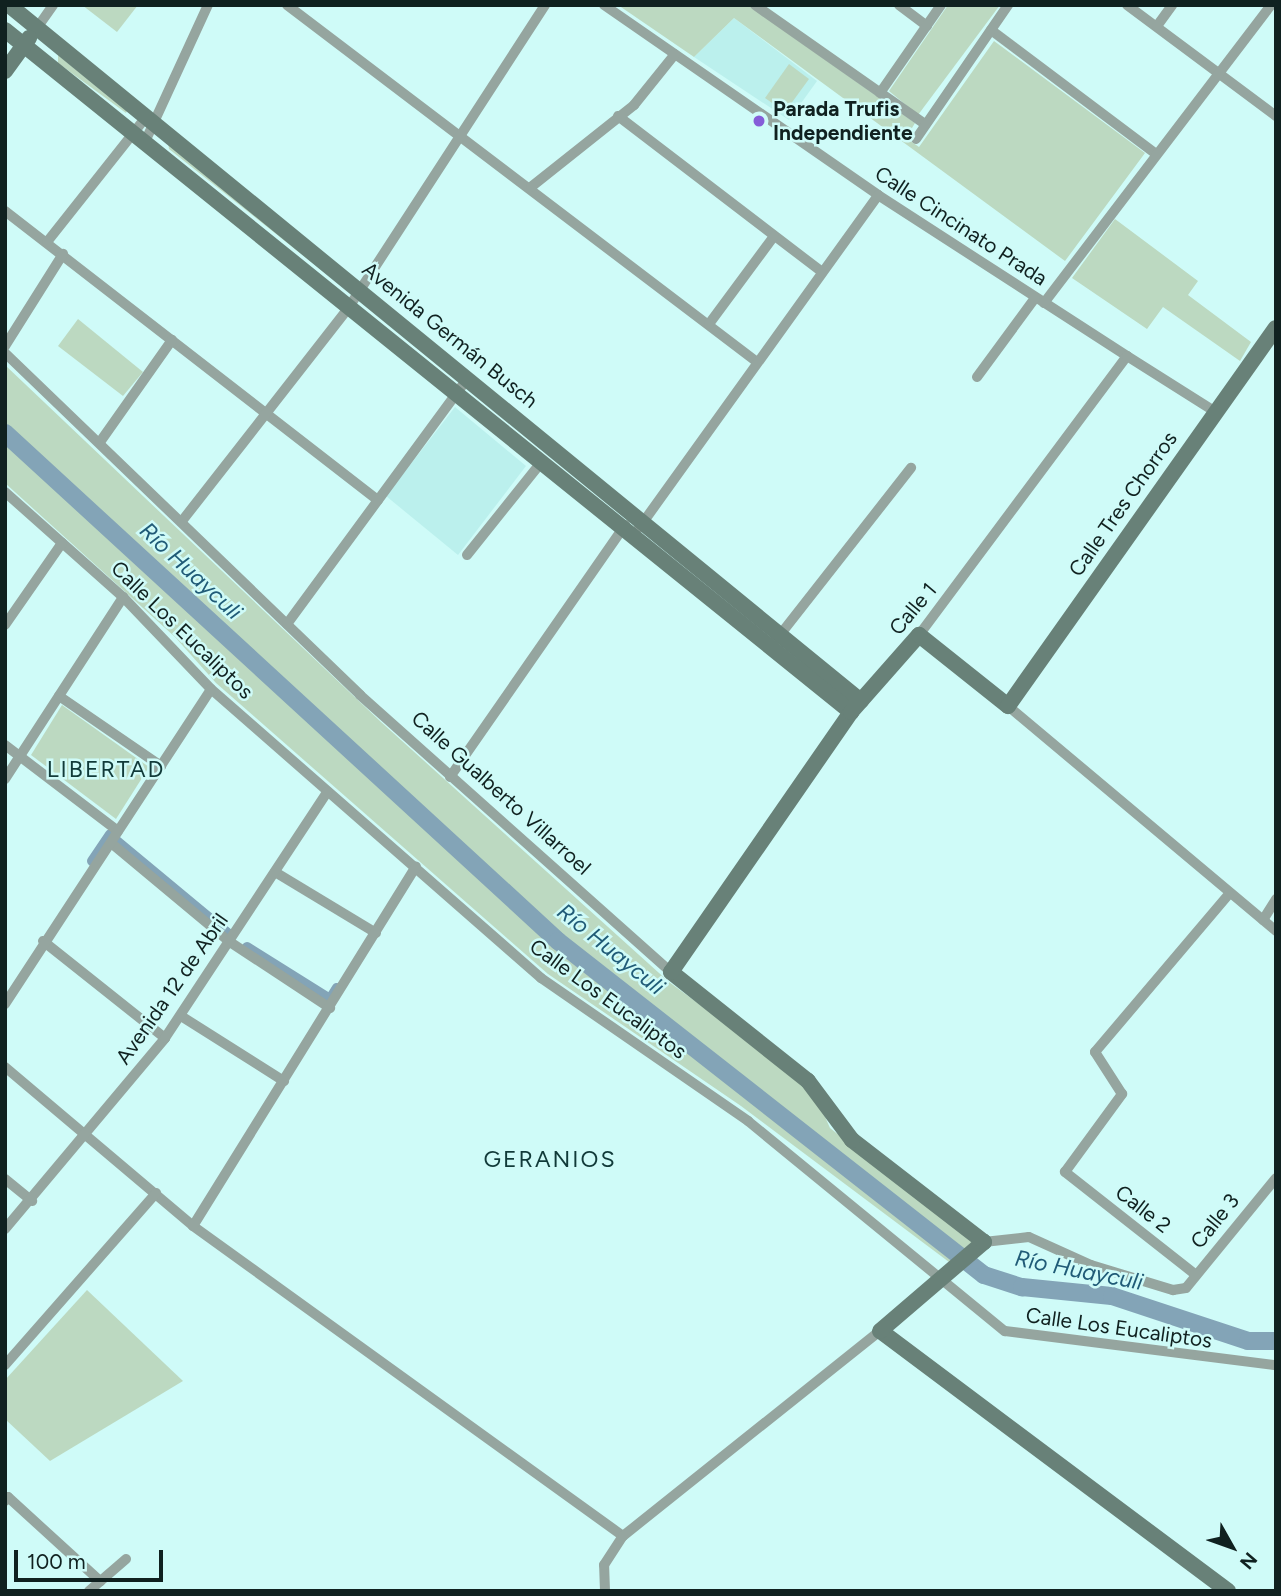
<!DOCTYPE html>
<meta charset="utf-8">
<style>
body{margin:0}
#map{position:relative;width:1281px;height:1596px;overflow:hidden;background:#cffbf8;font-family:Figtree,sans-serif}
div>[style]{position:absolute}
.built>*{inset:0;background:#bbf0ed}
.green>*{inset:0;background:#bcd9c1}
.canal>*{height:10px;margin:-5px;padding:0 5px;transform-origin:5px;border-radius:5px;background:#83a4b7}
.river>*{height:18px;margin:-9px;padding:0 9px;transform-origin:9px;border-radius:9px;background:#83a4b7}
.street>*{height:10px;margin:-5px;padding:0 5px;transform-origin:5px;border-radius:5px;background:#95a59f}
.secondary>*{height:16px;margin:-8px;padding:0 8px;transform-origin:8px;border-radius:8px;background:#688178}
.dots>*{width:19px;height:19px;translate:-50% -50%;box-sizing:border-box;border:4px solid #cffbf8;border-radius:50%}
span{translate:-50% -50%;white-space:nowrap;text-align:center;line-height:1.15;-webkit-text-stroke:5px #cffbf8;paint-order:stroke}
.poi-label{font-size:21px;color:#102120;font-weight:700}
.left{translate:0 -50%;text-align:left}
.street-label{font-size:21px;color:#102120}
.water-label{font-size:23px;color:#205b77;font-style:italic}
.neighbourhood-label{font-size:23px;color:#113a39;letter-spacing:2px}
.frame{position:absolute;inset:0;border:7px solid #102120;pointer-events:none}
.north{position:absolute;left:1197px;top:1512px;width:70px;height:70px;-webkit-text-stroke:5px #cffbf8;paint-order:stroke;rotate:130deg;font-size:19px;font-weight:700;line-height:28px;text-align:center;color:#102120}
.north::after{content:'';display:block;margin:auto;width:24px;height:32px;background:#102120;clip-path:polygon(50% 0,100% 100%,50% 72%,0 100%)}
.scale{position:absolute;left:14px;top:1550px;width:149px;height:32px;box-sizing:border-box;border:4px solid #102120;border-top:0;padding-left:9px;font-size:21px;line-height:24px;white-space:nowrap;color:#102120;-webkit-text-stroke:5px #cffbf8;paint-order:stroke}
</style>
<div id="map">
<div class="built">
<i style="clip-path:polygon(734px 18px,817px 81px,789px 120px,694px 57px)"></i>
<i style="clip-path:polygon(455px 407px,526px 466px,458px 555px,386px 496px)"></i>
</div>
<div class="green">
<i style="clip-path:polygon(82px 5px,138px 5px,117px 32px)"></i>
<i style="clip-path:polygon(618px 5px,748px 5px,915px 123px,906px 138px,919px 147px,994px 41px,1145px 153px,1065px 261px,734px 18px,694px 57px)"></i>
<i style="clip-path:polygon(948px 5px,1000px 5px,918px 115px,889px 91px)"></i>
<i style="clip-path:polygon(58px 55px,127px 111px,126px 113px,58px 63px)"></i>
<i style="clip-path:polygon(789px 64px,809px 79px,785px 112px,765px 98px)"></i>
<i style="clip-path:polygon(168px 142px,339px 284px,169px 149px)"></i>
<i style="clip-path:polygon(1115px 219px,1198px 281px,1188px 295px,1251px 342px,1240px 361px,1163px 307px,1147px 329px,1072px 278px)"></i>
<i style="clip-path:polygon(78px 319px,143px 372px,123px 396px,58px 346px)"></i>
<i style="clip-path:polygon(5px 365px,381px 722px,669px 982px,812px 1087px,830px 1128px,972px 1242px,949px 1262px,741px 1106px,548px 974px,216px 683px,175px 637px,5px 483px)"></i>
<i style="clip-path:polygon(62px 705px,149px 767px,116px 819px,31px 755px)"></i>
<i style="clip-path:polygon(87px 1290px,183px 1381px,50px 1461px,5px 1419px,5px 1380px)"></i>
</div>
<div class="canal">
<i style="left:117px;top:841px;width:146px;rotate:39.7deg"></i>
<i style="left:92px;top:861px;width:32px;rotate:-56deg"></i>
<i style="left:247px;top:947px;width:98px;rotate:32.1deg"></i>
<i style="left:330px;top:999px;width:13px;rotate:-58deg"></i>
</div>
<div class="river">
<i style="left:5px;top:433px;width:751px;rotate:42.57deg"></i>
<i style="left:558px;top:941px;width:541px;rotate:38.1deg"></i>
<i style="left:984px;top:1275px;width:40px;rotate:18deg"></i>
<i style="left:1022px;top:1287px;width:90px;rotate:5.7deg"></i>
<i style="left:1112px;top:1296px;width:143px;rotate:18.3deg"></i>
<i style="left:1248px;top:1341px;width:28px"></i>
</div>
<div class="street">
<i style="left:287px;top:5px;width:590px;rotate:37.22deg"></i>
<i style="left:604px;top:5px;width:333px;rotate:34.7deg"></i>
<i style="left:878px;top:195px;width:297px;rotate:32.9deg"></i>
<i style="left:755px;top:5px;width:208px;rotate:35deg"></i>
<i style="left:899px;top:5px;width:35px;rotate:37deg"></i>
<i style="left:1127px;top:5px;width:186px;rotate:36.7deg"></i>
<i style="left:1157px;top:26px;width:26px;rotate:-54deg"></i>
<i style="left:37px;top:28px;width:28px;rotate:-55deg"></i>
<i style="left:991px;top:30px;width:206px;rotate:36.9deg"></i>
<i style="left:880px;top:93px;width:107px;rotate:-55.3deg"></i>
<i style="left:618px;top:116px;width:257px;rotate:37.4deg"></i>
<i style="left:916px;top:139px;width:163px;rotate:-55.5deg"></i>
<i style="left:144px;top:144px;width:153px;rotate:-65.3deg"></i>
<i style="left:531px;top:187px;width:132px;rotate:-38.5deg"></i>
<i style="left:634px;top:105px;width:65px;rotate:-51.2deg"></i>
<i style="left:5px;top:211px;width:472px;rotate:37.8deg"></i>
<i style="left:47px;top:242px;width:159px;rotate:-51.6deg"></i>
<i style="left:1044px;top:303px;width:375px;rotate:-52.7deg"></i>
<i style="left:709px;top:324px;width:109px;rotate:-53.5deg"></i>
<i style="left:5px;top:346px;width:109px;rotate:-57.8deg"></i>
<i style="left:5px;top:353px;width:493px;rotate:43.9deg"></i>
<i style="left:360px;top:695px;width:416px;rotate:41.7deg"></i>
<i style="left:977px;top:377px;width:98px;rotate:-53.7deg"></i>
<i style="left:100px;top:442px;width:125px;rotate:-54.8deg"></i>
<i style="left:5px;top:492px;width:158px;rotate:41.7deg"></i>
<i style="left:123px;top:597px;width:127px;rotate:46.3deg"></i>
<i style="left:211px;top:689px;width:439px;rotate:41.2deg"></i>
<i style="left:541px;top:978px;width:252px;rotate:34.6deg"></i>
<i style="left:748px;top:1121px;width:332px;rotate:39.3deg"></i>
<i style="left:1005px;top:1331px;width:273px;rotate:7.2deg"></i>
<i style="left:182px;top:521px;width:271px;rotate:-52deg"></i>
<i style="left:349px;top:307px;width:360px;rotate:-57deg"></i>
<i style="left:639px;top:528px;width:410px;rotate:-54.3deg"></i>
<i style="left:467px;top:555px;width:115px;rotate:-51.3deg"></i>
<i style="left:287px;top:624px;width:305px;rotate:-53.7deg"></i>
<i style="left:5px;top:625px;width:100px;rotate:-55.2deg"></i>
<i style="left:919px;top:635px;width:348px;rotate:-53.3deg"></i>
<i style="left:1127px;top:356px;width:103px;rotate:32.3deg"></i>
<i style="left:776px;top:640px;width:219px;rotate:-51.9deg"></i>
<i style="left:59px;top:696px;width:124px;rotate:34.5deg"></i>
<i style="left:1008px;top:706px;width:350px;rotate:40deg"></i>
<i style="left:5px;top:745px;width:142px;rotate:37.3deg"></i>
<i style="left:450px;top:777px;width:307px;rotate:-55.2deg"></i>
<i style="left:5px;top:779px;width:217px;rotate:-57deg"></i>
<i style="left:111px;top:843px;width:155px;rotate:39.8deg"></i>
<i style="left:230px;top:942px;width:120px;rotate:33.4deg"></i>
<i style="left:275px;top:872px;width:118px;rotate:31.1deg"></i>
<i style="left:1263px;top:920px;width:25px;rotate:-58deg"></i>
<i style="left:43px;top:941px;width:156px;rotate:38.5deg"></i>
<i style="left:5px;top:1004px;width:376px;rotate:-56.8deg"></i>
<i style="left:181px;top:1016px;width:122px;rotate:32.3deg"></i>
<i style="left:5px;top:1067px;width:246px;rotate:40.2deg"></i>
<i style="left:193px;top:1226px;width:530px;rotate:35.79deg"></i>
<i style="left:5px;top:1179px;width:35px;rotate:39deg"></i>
<i style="left:193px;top:1226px;width:423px;rotate:-58.2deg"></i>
<i style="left:5px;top:1229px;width:249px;rotate:-50deg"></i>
<i style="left:165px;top:1038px;width:295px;rotate:-56.6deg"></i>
<i style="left:984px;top:1242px;width:45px;rotate:-6.3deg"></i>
<i style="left:1029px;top:1237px;width:68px;rotate:24.3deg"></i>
<i style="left:1091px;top:1265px;width:86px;rotate:17deg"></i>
<i style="left:1173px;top:1290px;width:13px;rotate:-9deg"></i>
<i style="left:1186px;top:1288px;width:142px;rotate:-50.7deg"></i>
<i style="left:1196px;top:1275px;width:167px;rotate:-141.8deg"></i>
<i style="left:1065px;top:1172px;width:97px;rotate:-53.8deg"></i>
<i style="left:1122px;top:1094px;width:50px;rotate:-122.7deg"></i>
<i style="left:1095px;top:1052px;width:207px;rotate:-49.7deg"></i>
<i style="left:5px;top:1365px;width:229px;rotate:-48.7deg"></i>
<i style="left:5px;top:1501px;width:5px;rotate:-53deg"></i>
<i style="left:8px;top:1497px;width:125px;rotate:42.4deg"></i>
<i style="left:89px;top:1591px;width:49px;rotate:-40.9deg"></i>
<i style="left:605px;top:1591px;width:26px;rotate:-92deg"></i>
<i style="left:604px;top:1565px;width:35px;rotate:-57deg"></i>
<i style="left:623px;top:1536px;width:329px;rotate:-38.6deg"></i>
</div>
<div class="secondary">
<i style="left:9px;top:5px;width:1100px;rotate:39.25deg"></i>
<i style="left:5px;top:30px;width:1087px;rotate:38.87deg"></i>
<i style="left:5px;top:71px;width:41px;rotate:-54deg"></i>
<i style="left:1228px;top:1591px;width:434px;rotate:-143.2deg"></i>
<i style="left:880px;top:1331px;width:137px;rotate:-40.6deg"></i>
<i style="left:984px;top:1242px;width:167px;rotate:-142.3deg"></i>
<i style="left:852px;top:1140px;width:74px;rotate:-126.7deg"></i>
<i style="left:808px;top:1081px;width:175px;rotate:-141.5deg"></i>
<i style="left:671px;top:972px;width:316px;rotate:-55.3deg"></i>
<i style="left:851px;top:712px;width:103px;rotate:-48.6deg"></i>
<i style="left:919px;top:635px;width:114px;rotate:38.6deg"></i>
<i style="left:1008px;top:706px;width:463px;rotate:-54.7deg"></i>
</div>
<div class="dots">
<i style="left:759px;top:121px;background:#855dd8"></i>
</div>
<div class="poi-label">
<span class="left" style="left:773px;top:121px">Parada Trufis<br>Independiente</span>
</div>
<div class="street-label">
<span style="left:961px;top:226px;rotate:33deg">Calle Cincinato Prada</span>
<span style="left:450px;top:335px;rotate:39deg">Avenida Germán Busch</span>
<span style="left:1123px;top:504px;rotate:-55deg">Calle Tres Chorros</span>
<span style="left:913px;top:609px;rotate:-50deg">Calle 1</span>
<span style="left:182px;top:630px;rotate:44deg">Calle Los Eucaliptos</span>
<span style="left:501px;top:793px;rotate:42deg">Calle Gualberto Villarroel</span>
<span style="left:172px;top:989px;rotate:-55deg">Avenida 12 de Abril</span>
<span style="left:608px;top:999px;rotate:36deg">Calle Los Eucaliptos</span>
<span style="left:1143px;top:1209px;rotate:38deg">Calle 2</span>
<span style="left:1215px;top:1221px;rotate:-51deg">Calle 3</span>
<span style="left:1119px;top:1328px;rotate:8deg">Calle Los Eucaliptos</span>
</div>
<div class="water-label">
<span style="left:191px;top:571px;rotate:43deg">Río Huayculi</span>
<span style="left:611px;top:949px;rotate:39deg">Río Huayculi</span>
<span style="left:1079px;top:1270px;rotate:11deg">Río Huayculi</span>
</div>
<div class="neighbourhood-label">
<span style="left:106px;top:769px">LIBERTAD</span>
<span style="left:550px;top:1159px">GERANIOS</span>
</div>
<div class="frame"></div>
<div class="north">N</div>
<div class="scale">100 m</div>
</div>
